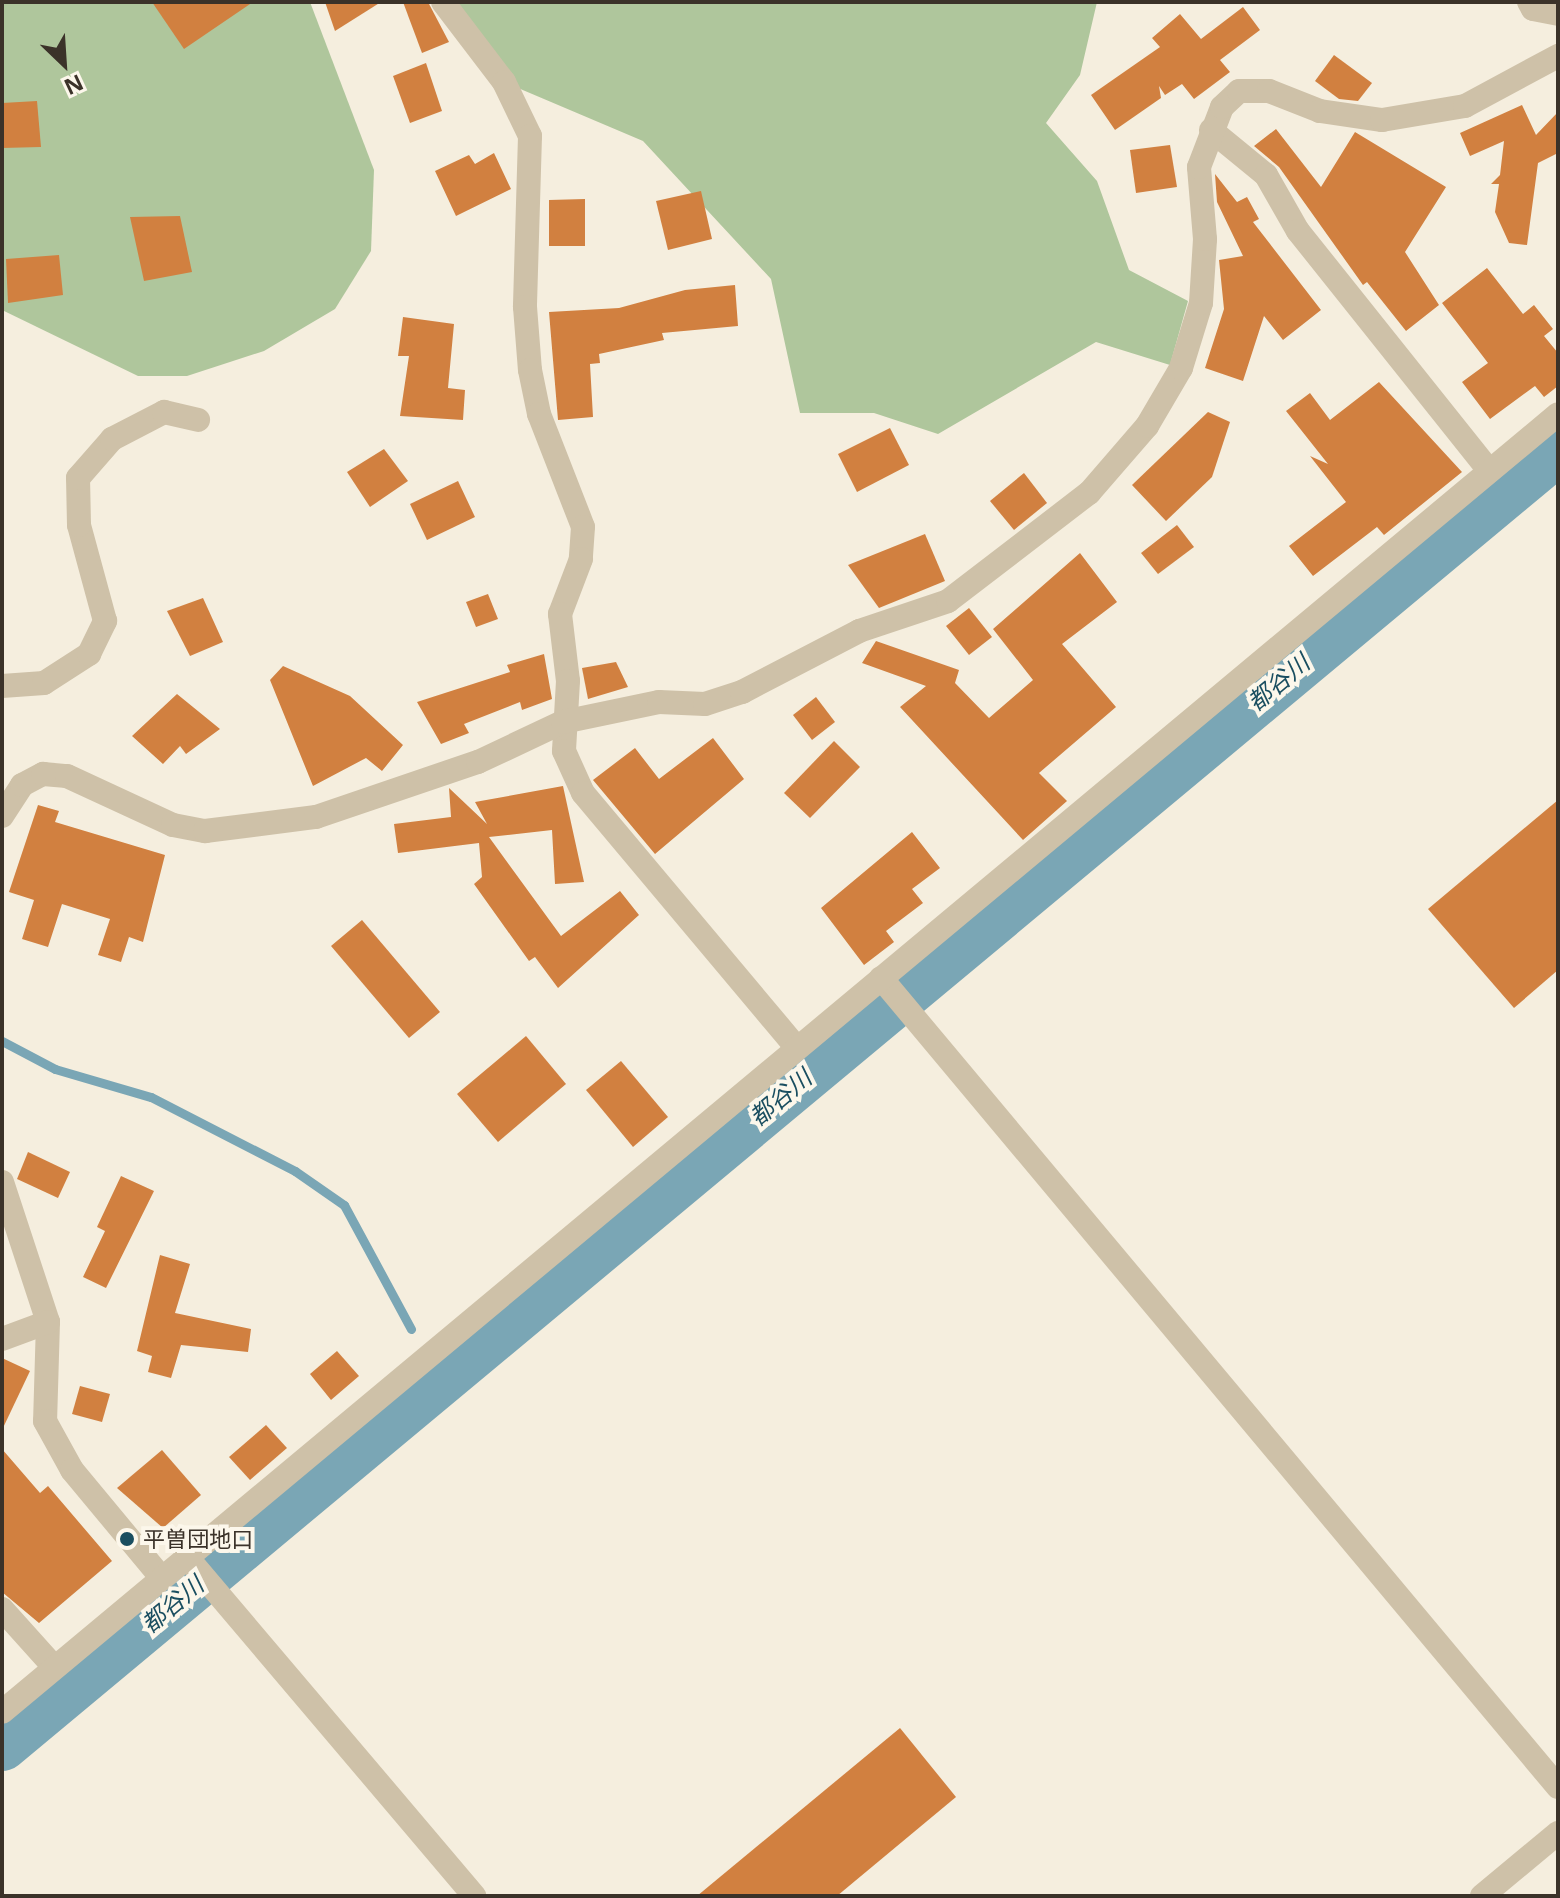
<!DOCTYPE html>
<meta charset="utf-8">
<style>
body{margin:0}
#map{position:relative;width:1560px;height:1898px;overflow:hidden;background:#f5eede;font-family:"Noto Sans","Noto Sans JP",sans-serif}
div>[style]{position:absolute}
.green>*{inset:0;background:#afc69c}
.stream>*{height:9px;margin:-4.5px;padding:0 4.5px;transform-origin:4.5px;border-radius:4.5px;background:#7aa6b5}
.river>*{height:52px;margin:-26px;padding:0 26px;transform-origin:26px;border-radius:26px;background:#7aa6b5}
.building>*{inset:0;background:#d18040}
.minor>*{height:24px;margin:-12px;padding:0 12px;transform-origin:12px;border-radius:12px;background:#cec1a8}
.dots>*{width:22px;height:22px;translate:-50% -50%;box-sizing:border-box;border:4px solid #fcf7eb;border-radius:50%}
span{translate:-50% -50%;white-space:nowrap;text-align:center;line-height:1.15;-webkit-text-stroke:8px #fcf7eb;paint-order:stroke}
.poi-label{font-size:22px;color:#3b3229}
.left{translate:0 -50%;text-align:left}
.water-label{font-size:24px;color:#1a4e60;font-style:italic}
.frame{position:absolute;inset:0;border:4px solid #3b3229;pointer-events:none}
.north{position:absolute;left:24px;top:24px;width:80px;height:80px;-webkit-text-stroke:6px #fcf7eb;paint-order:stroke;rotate:155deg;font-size:22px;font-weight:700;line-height:32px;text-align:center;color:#3b3229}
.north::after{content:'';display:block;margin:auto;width:28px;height:36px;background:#3b3229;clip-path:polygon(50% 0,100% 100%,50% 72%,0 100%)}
</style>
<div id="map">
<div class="green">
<i style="clip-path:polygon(2px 2px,310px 2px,374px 170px,371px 251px,335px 309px,264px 351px,187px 376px,138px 376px,2px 310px)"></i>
<i style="clip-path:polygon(443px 2px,1097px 2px,1080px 75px,1046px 123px,1097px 181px,1129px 270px,1188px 301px,1170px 365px,1096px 342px,938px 434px,874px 413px,800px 413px,771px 279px,643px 141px,504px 82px)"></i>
</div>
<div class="stream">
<i style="left:2px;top:1041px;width:60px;rotate:27.8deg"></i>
<i style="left:55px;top:1069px;width:100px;rotate:16.3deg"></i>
<i style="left:151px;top:1097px;width:162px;rotate:27.2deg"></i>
<i style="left:295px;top:1171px;width:60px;rotate:34.8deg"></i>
<i style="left:344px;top:1205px;width:141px;rotate:61.6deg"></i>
</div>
<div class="river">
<i style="left:2px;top:1745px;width:2025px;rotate:-39.79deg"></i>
</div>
<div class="building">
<i style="clip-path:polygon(152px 2px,253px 2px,184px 49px)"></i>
<i style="clip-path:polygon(325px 2px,381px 2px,335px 31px)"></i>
<i style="clip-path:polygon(403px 2px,428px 2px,449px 42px,422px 53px)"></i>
<i style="clip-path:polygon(1243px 7px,1260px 30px,1220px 60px,1230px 72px,1194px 99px,1182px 84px,1165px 95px,1159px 86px,1161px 98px,1115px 130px,1091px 95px,1160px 47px,1152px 38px,1180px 14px,1201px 39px)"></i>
<i style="clip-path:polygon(1334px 55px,1372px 83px,1358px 101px,1339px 99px,1315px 81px)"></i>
<i style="clip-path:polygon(426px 63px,442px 111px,410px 123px,393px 76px)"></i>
<i style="clip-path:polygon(37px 101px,41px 147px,2px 148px,2px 103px)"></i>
<i style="clip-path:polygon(1522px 105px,1536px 135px,1558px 112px,1558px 153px,1538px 163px,1527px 245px,1509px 243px,1495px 212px,1499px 184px,1491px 184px,1500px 175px,1504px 141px,1470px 156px,1460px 133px)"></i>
<i style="clip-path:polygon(1276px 129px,1321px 187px,1355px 132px,1446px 187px,1405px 252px,1439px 305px,1406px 331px,1367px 282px,1363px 285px,1279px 167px,1254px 146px)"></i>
<i style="clip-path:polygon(1170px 145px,1177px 187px,1136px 193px,1130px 150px)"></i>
<i style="clip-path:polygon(494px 153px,511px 189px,456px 216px,435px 171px,469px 155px,475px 164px)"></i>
<i style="clip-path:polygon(1215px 174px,1237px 202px,1247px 197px,1259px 219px,1253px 222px,1321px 310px,1283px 340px,1264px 316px,1243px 381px,1205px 368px,1224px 309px,1219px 260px,1243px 256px,1217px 202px)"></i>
<i style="clip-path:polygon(701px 191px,712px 239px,668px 250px,656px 201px)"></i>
<i style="clip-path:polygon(585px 199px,585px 246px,549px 246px,549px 200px)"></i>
<i style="clip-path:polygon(180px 216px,192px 272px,144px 281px,130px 217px)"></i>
<i style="clip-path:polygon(59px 255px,63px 295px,8px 303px,6px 259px)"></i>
<i style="clip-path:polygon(1487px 268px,1523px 314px,1534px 305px,1553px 329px,1544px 336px,1558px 353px,1558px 386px,1544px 397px,1535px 386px,1490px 419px,1462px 382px,1488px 363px,1442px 303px)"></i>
<i style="clip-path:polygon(735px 285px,738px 326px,662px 333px,664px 340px,599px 354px,600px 363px,590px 364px,593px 417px,558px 420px,549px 312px,619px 308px,685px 290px)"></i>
<i style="clip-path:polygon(403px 317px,454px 324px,448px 388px,465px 390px,463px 420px,400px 416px,409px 356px,398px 356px)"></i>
<i style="clip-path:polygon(1379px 382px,1462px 472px,1384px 535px,1377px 527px,1313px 576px,1289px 546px,1346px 502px,1310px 456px,1328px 464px,1286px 411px,1310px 393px,1330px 420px)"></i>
<i style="clip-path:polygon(1208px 412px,1230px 422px,1212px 477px,1166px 521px,1132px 485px)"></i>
<i style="clip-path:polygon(890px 428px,909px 465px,857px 492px,838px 454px)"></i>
<i style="clip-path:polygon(384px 449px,408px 481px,370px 507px,347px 472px)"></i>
<i style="clip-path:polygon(1024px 473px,1047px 503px,1014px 530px,990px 501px)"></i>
<i style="clip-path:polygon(458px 481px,475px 517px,427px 540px,410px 504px)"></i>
<i style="clip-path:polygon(1177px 525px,1194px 547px,1158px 574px,1141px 553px)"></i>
<i style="clip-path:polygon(925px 534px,945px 581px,879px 608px,848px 565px)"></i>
<i style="clip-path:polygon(1080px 553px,1117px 602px,1062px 644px,1116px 707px,1039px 773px,1067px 801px,1023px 840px,900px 707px,926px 686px,862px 663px,876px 641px,959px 670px,955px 683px,989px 718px,1033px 680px,993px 629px)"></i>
<i style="clip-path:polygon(488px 594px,498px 619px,476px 627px,466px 602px)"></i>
<i style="clip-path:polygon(203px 598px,223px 642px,190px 656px,167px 611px)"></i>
<i style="clip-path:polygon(969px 608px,992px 637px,969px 655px,946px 626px)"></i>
<i style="clip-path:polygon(544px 654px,552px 699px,522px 710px,520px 702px,464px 724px,469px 733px,441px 744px,417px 702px,510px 672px,507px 665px)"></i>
<i style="clip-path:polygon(616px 662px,628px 687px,588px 699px,582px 668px)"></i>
<i style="clip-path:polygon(283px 666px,350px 696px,403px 745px,382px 771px,366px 758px,313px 786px,270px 680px)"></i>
<i style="clip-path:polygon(177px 694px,220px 729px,186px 754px,180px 746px,163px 764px,132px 736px)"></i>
<i style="clip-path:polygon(816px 697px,835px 722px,812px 740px,793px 715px)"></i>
<i style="clip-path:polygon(713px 738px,744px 779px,655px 854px,593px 780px,635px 748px,659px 779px)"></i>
<i style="clip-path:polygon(834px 741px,860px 767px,810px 818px,784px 793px)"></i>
<i style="clip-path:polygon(563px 786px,584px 882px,555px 884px,552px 830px,489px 837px,561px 936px,620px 891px,639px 915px,558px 988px,535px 957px,529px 961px,474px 884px,482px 877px,479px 843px,398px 853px,394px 824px,451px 817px,449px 788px,487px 824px,475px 802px)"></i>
<i style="clip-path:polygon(1558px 800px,1558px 970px,1514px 1008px,1428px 909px)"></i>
<i style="clip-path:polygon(38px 805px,59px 811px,55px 822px,165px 855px,143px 942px,129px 937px,121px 962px,98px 955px,110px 919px,62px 904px,48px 947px,22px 939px,34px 900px,9px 892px)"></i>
<i style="clip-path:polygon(912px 832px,940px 868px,912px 889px,923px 903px,886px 931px,894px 942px,864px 965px,821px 908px)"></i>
<i style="clip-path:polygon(362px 920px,440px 1012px,409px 1038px,331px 946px)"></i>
<i style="clip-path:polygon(526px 1036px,566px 1084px,498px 1142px,457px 1094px)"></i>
<i style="clip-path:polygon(621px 1061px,668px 1117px,633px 1147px,586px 1090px)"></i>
<i style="clip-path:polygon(28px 1152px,70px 1172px,58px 1198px,17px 1179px)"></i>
<i style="clip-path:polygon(121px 1176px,154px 1191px,106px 1288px,83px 1277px,105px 1231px,97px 1227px)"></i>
<i style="clip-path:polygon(160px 1255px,190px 1264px,175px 1313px,251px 1329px,248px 1352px,181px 1345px,171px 1378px,148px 1372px,152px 1356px,137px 1351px)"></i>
<i style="clip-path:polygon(337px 1351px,359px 1376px,331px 1400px,310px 1374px)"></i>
<i style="clip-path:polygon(2px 1358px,30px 1371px,2px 1430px)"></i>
<i style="clip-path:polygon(80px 1386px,110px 1394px,102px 1422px,72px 1414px)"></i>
<i style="clip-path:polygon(266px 1425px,287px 1448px,250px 1480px,229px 1457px)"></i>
<i style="clip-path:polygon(2px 1449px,40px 1493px,48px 1486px,112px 1561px,39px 1623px,2px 1592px)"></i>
<i style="clip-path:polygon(162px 1450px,201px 1495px,163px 1528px,117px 1488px)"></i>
<i style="clip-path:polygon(900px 1728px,956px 1797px,837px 1896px,697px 1896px)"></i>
</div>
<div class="minor">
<i style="left:443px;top:2px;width:101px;rotate:52.7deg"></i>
<i style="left:504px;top:82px;width:60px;rotate:64.3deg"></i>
<i style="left:530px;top:136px;width:171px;rotate:91.7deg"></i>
<i style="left:525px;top:307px;width:63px;rotate:85.5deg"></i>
<i style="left:530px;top:370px;width:45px;rotate:78.4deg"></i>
<i style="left:539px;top:414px;width:121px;rotate:68.7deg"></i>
<i style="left:583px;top:527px;width:32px;rotate:94deg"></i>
<i style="left:581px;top:559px;width:59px;rotate:110.9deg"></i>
<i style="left:560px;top:614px;width:67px;rotate:83.2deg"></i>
<i style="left:568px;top:681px;width:70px;rotate:93.3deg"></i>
<i style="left:564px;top:751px;width:46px;rotate:65.7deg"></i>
<i style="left:583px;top:793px;width:333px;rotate:50deg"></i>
<i style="left:1529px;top:2px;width:8px;rotate:60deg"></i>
<i style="left:1533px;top:9px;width:25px;rotate:11deg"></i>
<i style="left:1211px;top:130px;width:71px;rotate:39.3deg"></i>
<i style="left:1266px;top:175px;width:64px;rotate:60.3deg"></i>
<i style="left:1298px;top:231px;width:306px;rotate:51.4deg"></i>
<i style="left:2px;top:686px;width:42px;rotate:-4.1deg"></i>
<i style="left:44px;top:683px;width:54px;rotate:-32.8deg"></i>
<i style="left:89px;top:654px;width:37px;rotate:-64deg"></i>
<i style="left:105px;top:621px;width:99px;rotate:-105.2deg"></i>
<i style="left:79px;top:525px;width:47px;rotate:-91.2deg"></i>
<i style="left:78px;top:478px;width:52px;rotate:-48.9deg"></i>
<i style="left:112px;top:439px;width:59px;rotate:-27.4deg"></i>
<i style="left:164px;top:412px;width:35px;rotate:13deg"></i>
<i style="left:2px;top:816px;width:37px;rotate:-57deg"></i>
<i style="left:22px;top:785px;width:24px;rotate:-28deg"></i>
<i style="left:43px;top:774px;width:24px;rotate:5deg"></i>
<i style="left:67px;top:776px;width:117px;rotate:24.8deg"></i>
<i style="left:173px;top:825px;width:33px;rotate:11deg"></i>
<i style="left:205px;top:831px;width:112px;rotate:-7.2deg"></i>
<i style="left:316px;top:817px;width:171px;rotate:-18.8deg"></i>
<i style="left:478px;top:762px;width:94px;rotate:-25.2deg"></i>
<i style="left:563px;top:722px;width:98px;rotate:-11.8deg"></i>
<i style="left:659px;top:702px;width:46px;rotate:2.5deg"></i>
<i style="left:705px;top:704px;width:39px;rotate:-18deg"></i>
<i style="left:742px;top:692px;width:132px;rotate:-27.5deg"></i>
<i style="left:859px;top:631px;width:94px;rotate:-18.6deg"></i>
<i style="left:948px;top:601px;width:178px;rotate:-37.5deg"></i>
<i style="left:1089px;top:493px;width:89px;rotate:-49.1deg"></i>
<i style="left:1147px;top:426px;width:67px;rotate:-59.6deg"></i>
<i style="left:1181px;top:368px;width:68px;rotate:-72.9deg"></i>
<i style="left:1201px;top:303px;width:64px;rotate:-86.4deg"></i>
<i style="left:1205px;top:239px;width:72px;rotate:-94.8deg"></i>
<i style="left:1199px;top:167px;width:64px;rotate:-69deg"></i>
<i style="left:1222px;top:107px;width:23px;rotate:-43deg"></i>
<i style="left:1239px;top:91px;width:30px"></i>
<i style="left:1269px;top:91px;width:55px;rotate:21.4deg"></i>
<i style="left:1320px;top:111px;width:63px;rotate:8.3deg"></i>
<i style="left:1382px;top:120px;width:84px;rotate:-9.6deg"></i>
<i style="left:1465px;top:106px;width:106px;rotate:-28.3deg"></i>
<i style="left:881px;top:978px;width:1055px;rotate:50.08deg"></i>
<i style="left:2px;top:1182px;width:147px;rotate:71.8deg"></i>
<i style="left:48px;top:1322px;width:99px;rotate:91.7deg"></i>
<i style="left:45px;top:1421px;width:56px;rotate:61.1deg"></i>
<i style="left:72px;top:1470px;width:138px;rotate:50.3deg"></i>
<i style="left:2px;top:1339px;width:49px;rotate:-20.3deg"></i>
<i style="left:186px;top:1556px;width:446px;rotate:49.7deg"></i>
<i style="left:2px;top:1609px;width:78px;rotate:48.1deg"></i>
<i style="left:2px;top:1712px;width:2026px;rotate:-39.83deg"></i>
<i style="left:1482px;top:1896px;width:99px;rotate:-39.7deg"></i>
</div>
<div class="dots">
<i style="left:127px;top:1539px;background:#1a4e60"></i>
</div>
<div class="poi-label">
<span class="left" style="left:143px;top:1539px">平曽団地口</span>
</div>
<div class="water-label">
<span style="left:1278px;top:682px;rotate:-40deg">都谷川</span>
<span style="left:780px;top:1097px;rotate:-40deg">都谷川</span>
<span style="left:172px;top:1604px;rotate:-40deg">都谷川</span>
</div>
<div class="frame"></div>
<div class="north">N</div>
</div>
